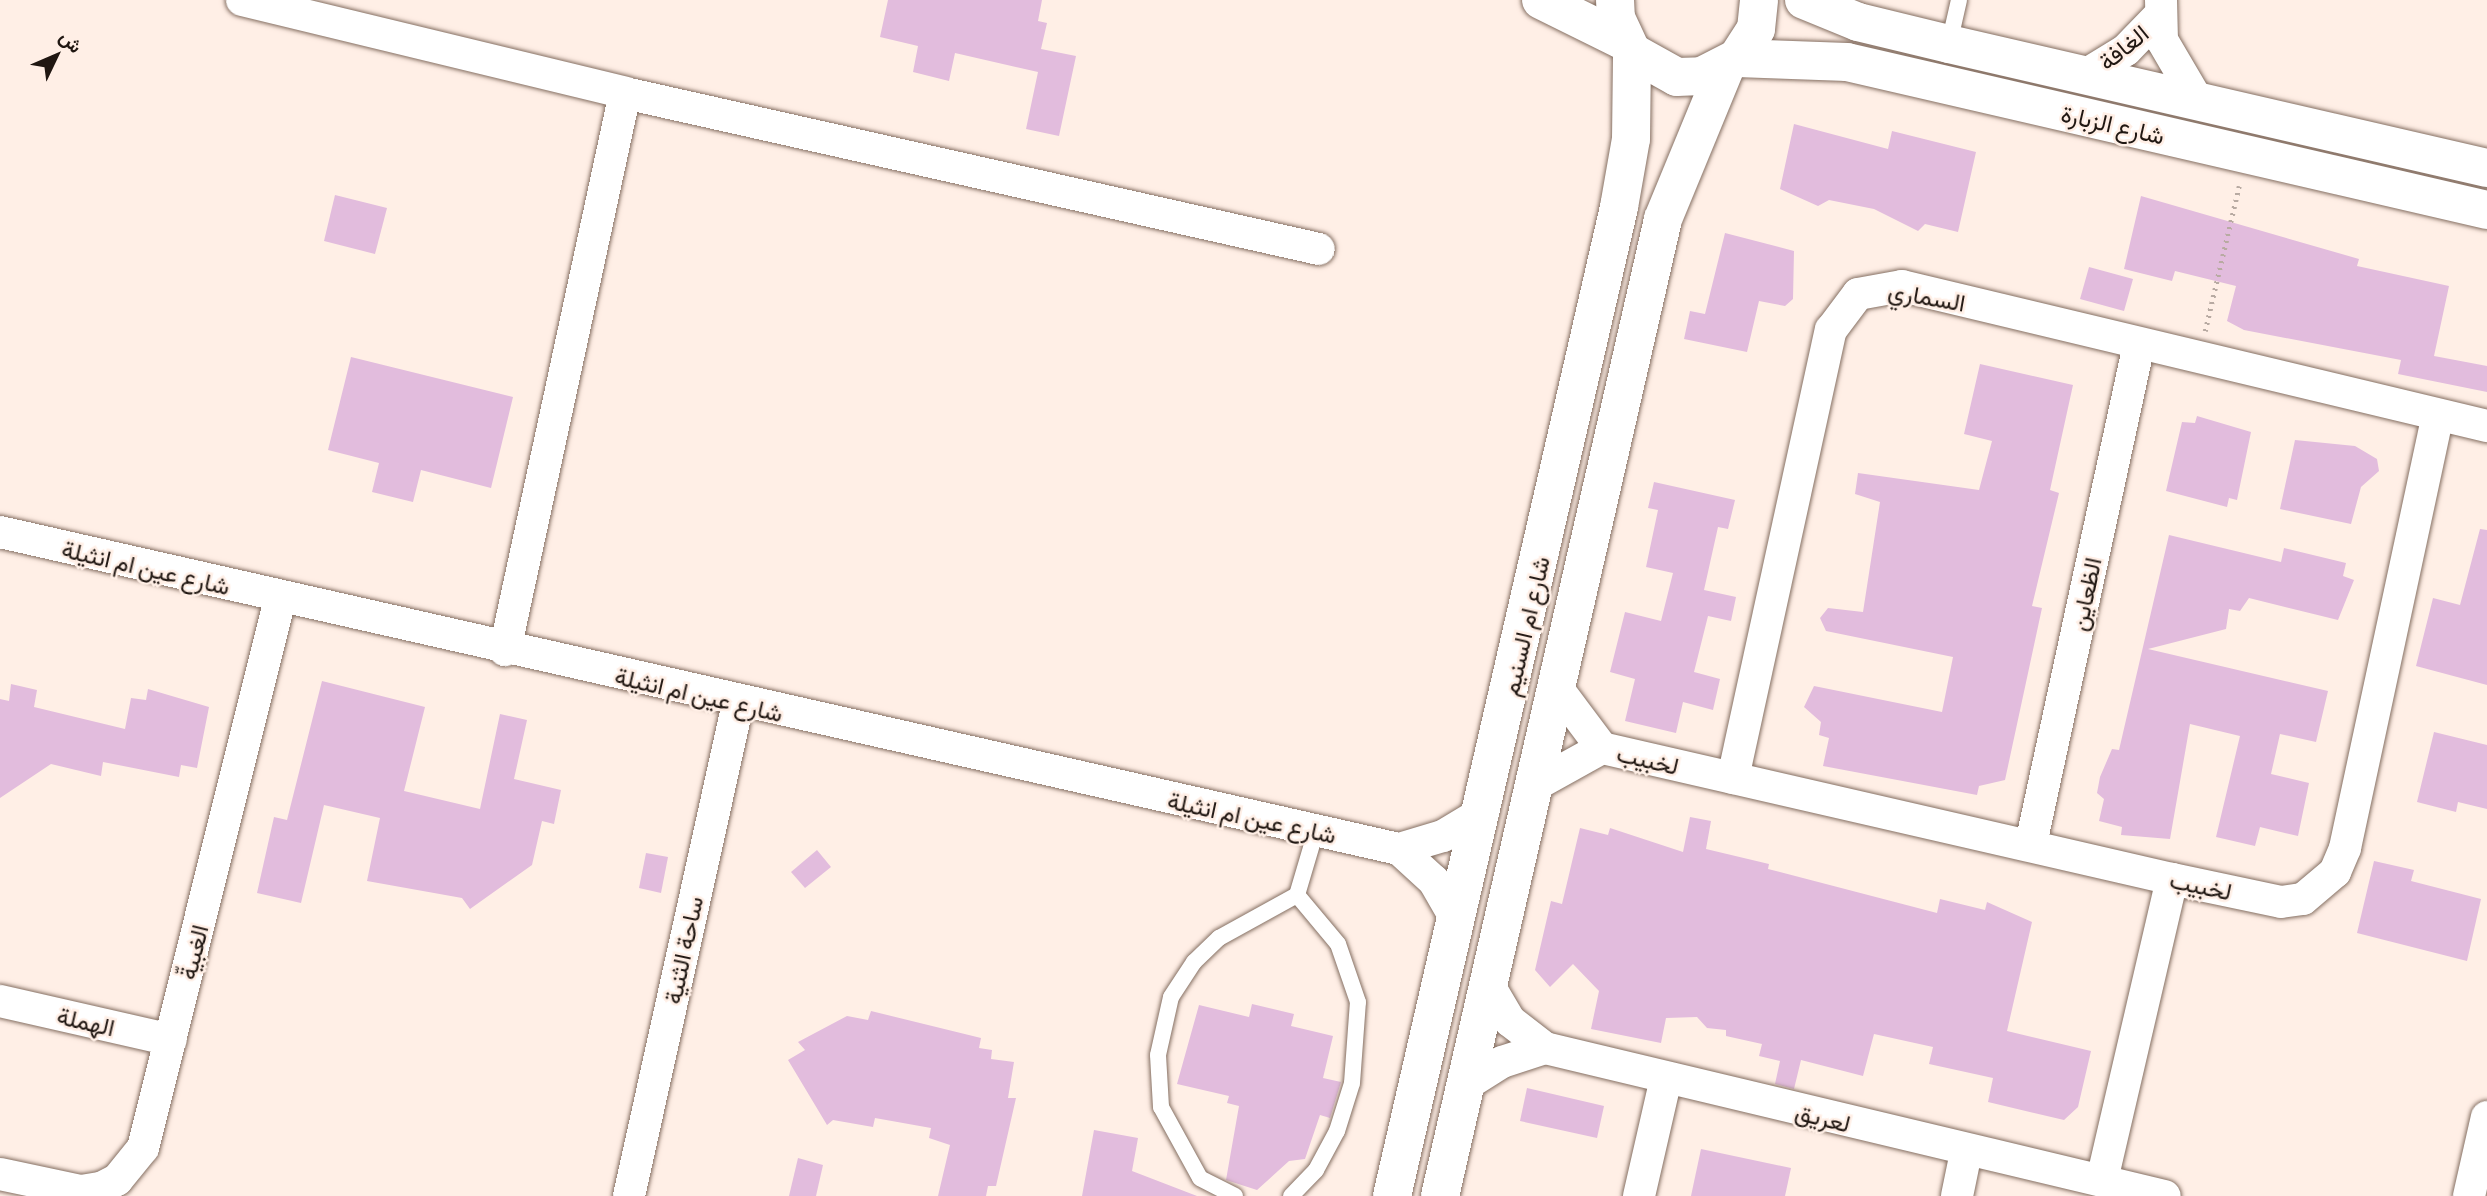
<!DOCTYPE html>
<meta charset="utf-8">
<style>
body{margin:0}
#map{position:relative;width:2487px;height:1196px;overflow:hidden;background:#ffefe6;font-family:Manrope,Vazirmatn,sans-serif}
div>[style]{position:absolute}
.building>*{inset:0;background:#e2bcdd}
.path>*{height:4.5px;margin-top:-2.25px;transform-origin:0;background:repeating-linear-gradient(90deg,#b8aaa2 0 2px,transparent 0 7px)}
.roads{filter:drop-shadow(0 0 2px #856f62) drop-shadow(0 0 2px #856f62)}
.service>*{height:16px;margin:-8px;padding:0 8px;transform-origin:8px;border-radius:8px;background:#fff}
.minor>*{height:32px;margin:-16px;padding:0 16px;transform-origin:16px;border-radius:16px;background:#fff}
.tertiary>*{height:38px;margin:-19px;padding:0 19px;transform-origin:19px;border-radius:19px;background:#fff}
.secondary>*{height:38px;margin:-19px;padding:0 19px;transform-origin:19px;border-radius:19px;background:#fff}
span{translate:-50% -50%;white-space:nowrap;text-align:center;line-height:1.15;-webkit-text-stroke:5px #ffefe6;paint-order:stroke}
.street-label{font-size:24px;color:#201712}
.north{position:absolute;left:21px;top:21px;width:70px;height:70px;-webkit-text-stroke:5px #ffefe6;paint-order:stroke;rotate:46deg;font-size:19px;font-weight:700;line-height:28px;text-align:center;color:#201712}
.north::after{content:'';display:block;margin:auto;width:24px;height:32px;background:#201712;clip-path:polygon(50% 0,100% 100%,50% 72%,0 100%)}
</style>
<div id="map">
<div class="building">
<i style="clip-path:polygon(888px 0,1042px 0,1038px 21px,1047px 23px,1041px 49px,1076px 56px,1059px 136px,1026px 129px,1038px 72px,955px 53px,949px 81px,913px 72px,918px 46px,880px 37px)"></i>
<i style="clip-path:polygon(1794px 124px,1888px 149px,1892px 131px,1976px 152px,1958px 232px,1925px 224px,1918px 231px,1874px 209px,1829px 200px,1818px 206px,1780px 189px)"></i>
<i style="clip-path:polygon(335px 195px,387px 208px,375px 254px,324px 241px)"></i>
<i style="clip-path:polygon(2141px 196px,2359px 259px,2357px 266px,2449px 286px,2434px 356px,2487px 366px,2487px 392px,2398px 374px,2401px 360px,2244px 330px,2227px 321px,2236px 286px,2175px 271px,2172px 281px,2124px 269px)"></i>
<i style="clip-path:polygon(1725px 233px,1794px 251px,1793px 299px,1785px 306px,1759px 301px,1747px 352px,1684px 339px,1690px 311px,1705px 314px)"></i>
<i style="clip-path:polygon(2089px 267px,2133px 279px,2124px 311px,2080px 299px)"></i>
<i style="clip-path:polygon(351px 357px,513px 397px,491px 488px,421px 470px,413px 502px,372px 492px,379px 463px,328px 450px)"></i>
<i style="clip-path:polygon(1980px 364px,2073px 385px,2050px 490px,2059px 493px,2032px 606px,2042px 608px,2005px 780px,1979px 786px,1977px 795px,1823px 766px,1829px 738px,1819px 735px,1821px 722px,1804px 707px,1814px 686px,1942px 712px,1953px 657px,1826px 631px,1820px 618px,1828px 608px,1863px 612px,1880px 502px,1855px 494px,1858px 473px,1979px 490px,1992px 441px,1964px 434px)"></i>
<i style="clip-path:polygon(2197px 416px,2251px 432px,2237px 500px,2229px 498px,2227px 507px,2166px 491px,2182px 422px,2195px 423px)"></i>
<i style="clip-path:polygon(2295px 440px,2355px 446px,2377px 459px,2379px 471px,2361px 487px,2351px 524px,2280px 509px)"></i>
<i style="clip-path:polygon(1654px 482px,1735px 500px,1728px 529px,1718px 527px,1704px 590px,1736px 597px,1731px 621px,1708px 616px,1694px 672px,1720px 679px,1713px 710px,1683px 702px,1676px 733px,1625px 721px,1635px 679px,1610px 672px,1625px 612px,1661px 621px,1673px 573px,1646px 567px,1658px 510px,1648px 508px)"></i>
<i style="clip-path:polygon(2480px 529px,2487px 530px,2487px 685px,2416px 666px,2433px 598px,2460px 605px)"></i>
<i style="clip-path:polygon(2169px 535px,2281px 562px,2284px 548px,2346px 563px,2343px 576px,2354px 580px,2338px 620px,2249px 598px,2240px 611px,2229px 609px,2226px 629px,2148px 649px,2328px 691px,2316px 742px,2280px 734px,2271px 774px,2309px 783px,2298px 836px,2260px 827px,2255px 846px,2216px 837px,2240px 736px,2190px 724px,2170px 839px,2121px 835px,2122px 827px,2099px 821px,2104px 799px,2097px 793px,2100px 777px,2112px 749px,2119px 750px)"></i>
<i style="clip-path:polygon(322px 681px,425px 707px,404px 791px,480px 809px,500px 714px,527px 720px,514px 779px,561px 790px,554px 824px,542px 821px,532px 865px,470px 909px,462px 898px,367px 881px,380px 818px,324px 805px,301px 903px,257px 893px,274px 817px,287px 820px)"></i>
<i style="clip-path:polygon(11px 684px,37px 690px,34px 707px,125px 729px,131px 698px,146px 700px,148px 689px,209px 707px,197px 768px,181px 765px,179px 777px,103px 762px,101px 776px,51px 764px,0 798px,0 699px,9px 701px)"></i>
<i style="clip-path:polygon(2434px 732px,2487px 745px,2487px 809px,2458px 802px,2456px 812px,2417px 802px)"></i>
<i style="clip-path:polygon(1690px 817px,1711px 821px,1706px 849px,1769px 864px,1768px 869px,1937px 913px,1940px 899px,1985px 910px,1987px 902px,2032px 922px,2007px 1031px,2091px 1051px,2078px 1107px,2064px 1120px,1988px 1102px,1993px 1078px,1929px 1064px,1933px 1047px,1874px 1034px,1863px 1076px,1801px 1060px,1794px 1089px,1775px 1084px,1780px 1061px,1759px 1056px,1762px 1044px,1726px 1036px,1726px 1030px,1707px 1028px,1697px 1017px,1666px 1018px,1661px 1043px,1591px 1029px,1599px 991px,1573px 964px,1550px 987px,1535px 970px,1551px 901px,1562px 904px,1580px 828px,1608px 835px,1610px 828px,1683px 852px)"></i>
<i style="clip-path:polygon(817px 850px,831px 867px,805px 888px,791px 872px)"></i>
<i style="clip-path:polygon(646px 853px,668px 857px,661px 893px,639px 888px)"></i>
<i style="clip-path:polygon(2374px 861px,2414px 870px,2411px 881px,2481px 899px,2467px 961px,2357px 933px)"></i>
<i style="clip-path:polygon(1252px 1004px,1294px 1014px,1291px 1026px,1333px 1036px,1323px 1078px,1341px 1082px,1330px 1118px,1320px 1115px,1305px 1159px,1289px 1161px,1257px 1190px,1226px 1180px,1239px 1106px,1227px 1103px,1229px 1096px,1177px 1084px,1199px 1005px,1249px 1017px)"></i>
<i style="clip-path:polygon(871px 1011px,981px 1038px,979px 1048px,992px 1050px,991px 1059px,1014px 1062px,1008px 1098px,1016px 1098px,996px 1186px,988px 1186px,986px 1196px,938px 1196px,950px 1145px,929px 1138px,931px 1128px,875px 1118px,873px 1127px,833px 1120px,827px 1125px,788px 1060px,805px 1050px,798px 1042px,847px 1016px,868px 1020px)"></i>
<i style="clip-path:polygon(1527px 1088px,1604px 1106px,1597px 1138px,1520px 1121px)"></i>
<i style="clip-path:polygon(1094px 1130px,1138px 1138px,1132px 1171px,1197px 1196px,1082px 1196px)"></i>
<i style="clip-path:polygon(1701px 1149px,1791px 1168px,1785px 1196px,1691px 1196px)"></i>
<i style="clip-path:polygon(798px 1158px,823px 1165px,816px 1196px,789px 1196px)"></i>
</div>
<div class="path">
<i style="left:2205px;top:331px;width:149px;rotate:-76.8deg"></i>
</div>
<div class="roads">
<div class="service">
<i style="left:1949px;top:44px;width:45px;rotate:-77.2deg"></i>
<i style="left:1235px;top:1196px;width:39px;rotate:-153deg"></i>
<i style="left:1200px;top:1178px;width:81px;rotate:-118.8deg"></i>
<i style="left:1161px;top:1107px;width:52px;rotate:-93.3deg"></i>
<i style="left:1158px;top:1055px;width:59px;rotate:-77.4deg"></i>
<i style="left:1171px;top:997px;width:42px;rotate:-56.7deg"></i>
<i style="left:1194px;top:962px;width:35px;rotate:-44deg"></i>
<i style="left:1219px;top:938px;width:89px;rotate:-28.9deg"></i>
<i style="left:1297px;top:895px;width:67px;rotate:-73.5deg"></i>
<i style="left:1291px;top:1196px;width:36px;rotate:-46deg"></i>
<i style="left:1316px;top:1170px;width:44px;rotate:-61.7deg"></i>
<i style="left:1337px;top:1131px;width:50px;rotate:-72.6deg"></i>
<i style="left:1352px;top:1083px;width:81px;rotate:-85.8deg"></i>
<i style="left:1358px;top:1002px;width:61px;rotate:-109deg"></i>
<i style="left:1338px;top:944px;width:64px;rotate:-129.9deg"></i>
</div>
<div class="minor">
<i style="left:242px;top:0;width:394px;rotate:13.6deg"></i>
<i style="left:625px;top:93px;width:570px;rotate:102.16deg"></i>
<i style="left:2161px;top:0;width:40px;rotate:88.6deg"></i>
<i style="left:2162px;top:40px;width:67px;rotate:59.6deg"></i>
<i style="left:2087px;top:74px;width:46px;rotate:-31.6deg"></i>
<i style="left:2126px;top:50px;width:46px;rotate:-45.9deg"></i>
<i style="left:625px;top:93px;width:711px;rotate:12.67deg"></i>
<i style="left:0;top:532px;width:1434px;rotate:12.77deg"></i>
<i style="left:1399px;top:849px;width:47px;rotate:42.4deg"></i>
<i style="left:1434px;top:881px;width:46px;rotate:60.1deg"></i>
<i style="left:1557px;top:688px;width:75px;rotate:53.1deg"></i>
<i style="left:1602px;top:748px;width:585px;rotate:12.94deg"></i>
<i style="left:2172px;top:879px;width:111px;rotate:11.9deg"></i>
<i style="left:2281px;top:902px;width:22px;rotate:-8deg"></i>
<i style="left:2303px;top:899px;width:42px;rotate:-40.2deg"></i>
<i style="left:2335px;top:872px;width:26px;rotate:-67deg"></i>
<i style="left:2345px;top:848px;width:442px;rotate:-77.9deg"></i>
<i style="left:1733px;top:778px;width:459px;rotate:-77.7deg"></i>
<i style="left:1831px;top:330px;width:45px;rotate:-53.1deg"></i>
<i style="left:1858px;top:294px;width:45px;rotate:-10.3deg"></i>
<i style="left:1902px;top:286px;width:602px;rotate:13.46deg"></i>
<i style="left:1537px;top:784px;width:74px;rotate:-29deg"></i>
<i style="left:2031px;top:844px;width:512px;rotate:-77.81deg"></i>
<i style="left:1399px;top:849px;width:46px;rotate:-16.5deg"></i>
<i style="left:1443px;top:836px;width:47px;rotate:-31deg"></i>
<i style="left:1487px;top:982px;width:45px;rotate:59.5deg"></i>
<i style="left:1510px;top:1021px;width:44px;rotate:37.6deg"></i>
<i style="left:1545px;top:1048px;width:637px;rotate:13.43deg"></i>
<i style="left:0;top:1001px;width:175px;rotate:12.8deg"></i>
<i style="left:1464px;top:1086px;width:45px;rotate:-32.3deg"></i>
<i style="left:1502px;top:1062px;width:45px;rotate:-18deg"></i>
<i style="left:0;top:1174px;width:83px;rotate:11.9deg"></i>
<i style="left:81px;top:1191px;width:20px;rotate:-9deg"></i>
<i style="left:101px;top:1188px;width:18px;rotate:-27deg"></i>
<i style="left:117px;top:1180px;width:41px;rotate:-50.9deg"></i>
<i style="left:143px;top:1148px;width:566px;rotate:-75.99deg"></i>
<i style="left:2102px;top:1180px;width:309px;rotate:-76.9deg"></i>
<i style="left:629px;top:1196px;width:505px;rotate:-77.53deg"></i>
<i style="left:1639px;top:1196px;width:121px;rotate:-77.1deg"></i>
<i style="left:1957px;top:1196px;width:45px;rotate:-78.4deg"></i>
<i style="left:2469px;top:1196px;width:81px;rotate:-77.2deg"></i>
</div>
<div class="tertiary">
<i style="left:1541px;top:0;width:93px;rotate:26.3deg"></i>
<i style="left:1804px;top:0;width:58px;rotate:22.2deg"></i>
<i style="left:1858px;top:22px;width:94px;rotate:13.6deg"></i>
<i style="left:1949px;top:44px;width:552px;rotate:12.98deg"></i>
<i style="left:1737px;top:58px;width:110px;rotate:2.1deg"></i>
<i style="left:1847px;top:62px;width:657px;rotate:13.02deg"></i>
</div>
<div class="secondary">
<i style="left:1615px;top:0;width:18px;rotate:87deg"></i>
<i style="left:1616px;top:18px;width:38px;rotate:65deg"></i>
<i style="left:1632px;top:52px;width:51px;rotate:29.1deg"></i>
<i style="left:1677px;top:77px;width:25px;rotate:-2deg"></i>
<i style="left:1702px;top:76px;width:39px;rotate:-27deg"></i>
<i style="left:1737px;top:58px;width:35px;rotate:-57deg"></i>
<i style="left:1756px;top:29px;width:29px;rotate:-84deg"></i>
<i style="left:1392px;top:1196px;width:1015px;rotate:-77.07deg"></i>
<i style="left:1619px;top:207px;width:69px;rotate:-80deg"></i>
<i style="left:1631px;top:139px;width:87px;rotate:-89.3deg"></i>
<i style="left:1440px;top:1196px;width:1002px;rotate:-77.14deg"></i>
<i style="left:1663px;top:219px;width:165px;rotate:-67.6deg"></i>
</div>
</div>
<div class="street-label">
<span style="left:2123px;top:47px;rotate:-39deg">الغافة</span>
<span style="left:2113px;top:124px;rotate:13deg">شارع الزبارة</span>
<span style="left:1927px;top:296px;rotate:10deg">السماري</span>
<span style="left:146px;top:567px;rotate:13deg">شارع عين ام انثيلة</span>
<span style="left:2085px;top:594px;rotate:-78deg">الظعاين</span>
<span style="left:1525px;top:626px;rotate:-77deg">شارع ام السنيم</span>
<span style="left:699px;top:694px;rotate:13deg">شارع عين ام انثيلة</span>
<span style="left:1648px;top:759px;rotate:13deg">لخبيب</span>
<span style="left:1252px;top:817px;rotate:12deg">شارع عين ام انثيلة</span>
<span style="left:2201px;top:885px;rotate:12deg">لخبيب</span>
<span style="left:683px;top:950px;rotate:-78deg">ساحة الثنية</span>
<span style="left:193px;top:952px;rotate:-76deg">الغبيةّ</span>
<span style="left:86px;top:1021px;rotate:13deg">الهملة</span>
<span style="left:1823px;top:1117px;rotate:14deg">لعريق</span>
</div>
<div class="north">ش</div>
</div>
